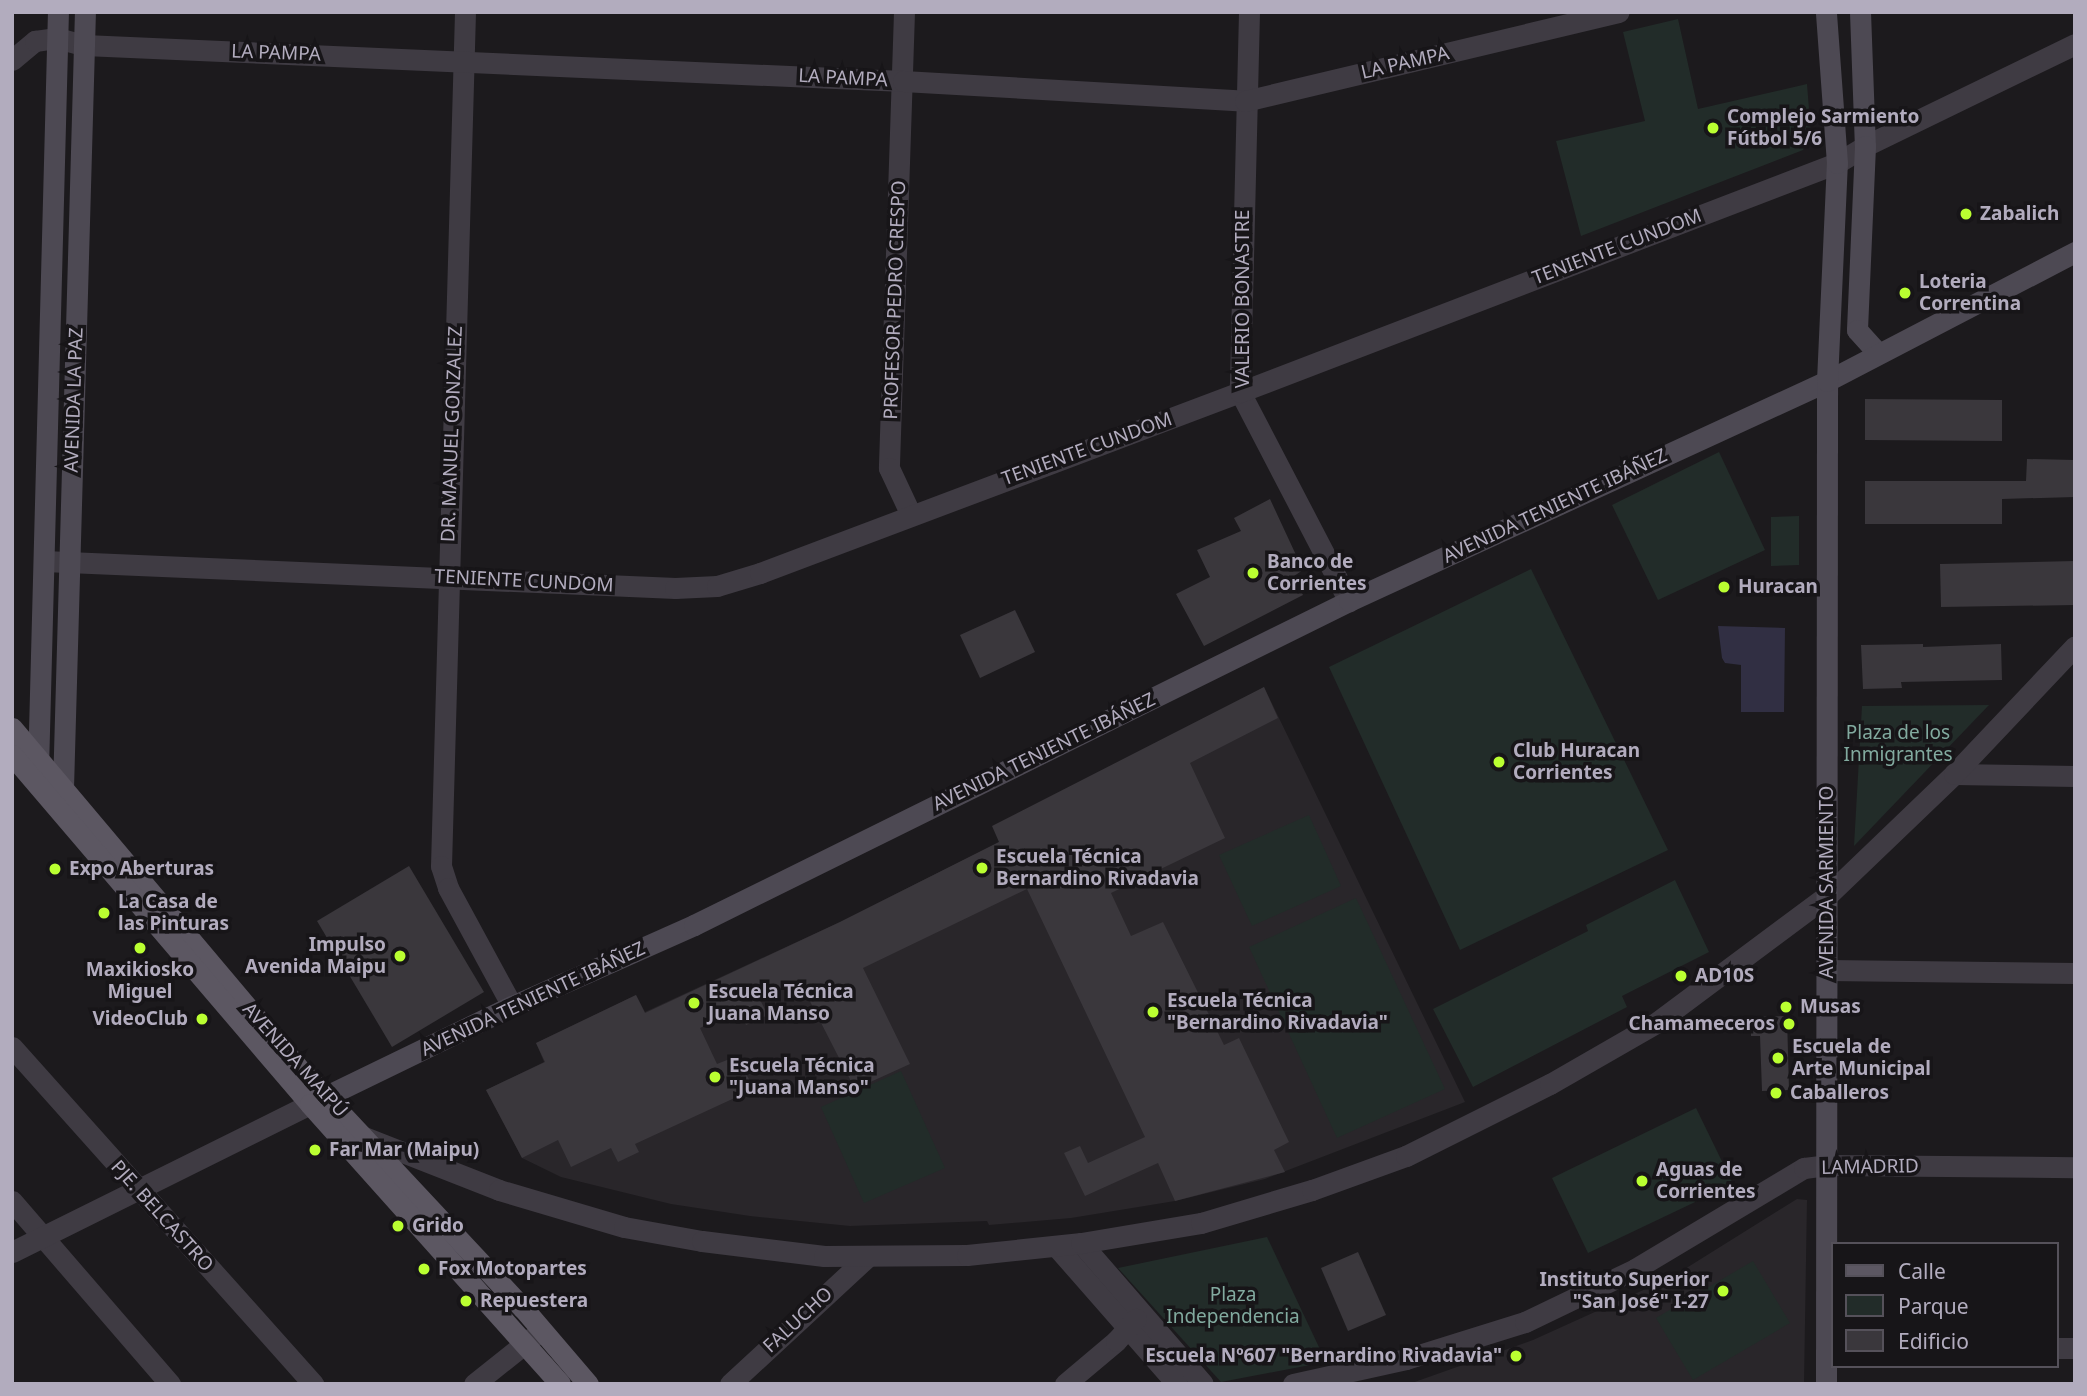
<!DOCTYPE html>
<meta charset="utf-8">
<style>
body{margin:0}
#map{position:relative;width:2087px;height:1396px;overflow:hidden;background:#1c1a1d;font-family:"Noto Sans",sans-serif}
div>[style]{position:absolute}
.built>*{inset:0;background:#29262a}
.green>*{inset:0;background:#222c29}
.water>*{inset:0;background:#312f43}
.building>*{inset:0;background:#3a373c}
.minor>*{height:21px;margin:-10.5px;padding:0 10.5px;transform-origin:10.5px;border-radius:10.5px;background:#3f3b43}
.tertiary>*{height:21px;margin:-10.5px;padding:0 10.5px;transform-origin:10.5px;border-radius:10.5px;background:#3f3b43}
.secondary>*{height:21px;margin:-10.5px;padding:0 10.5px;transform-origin:10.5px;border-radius:10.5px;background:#4d4953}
.primary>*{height:21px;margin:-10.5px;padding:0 10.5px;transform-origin:10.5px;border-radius:10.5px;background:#5c5762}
.dots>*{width:19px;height:19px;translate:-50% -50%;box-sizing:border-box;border:4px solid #171518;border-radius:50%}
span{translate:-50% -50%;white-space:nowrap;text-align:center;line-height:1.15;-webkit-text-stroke:7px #171518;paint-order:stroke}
.street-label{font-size:19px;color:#b2acbe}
.poi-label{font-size:19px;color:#b2acbe;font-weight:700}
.left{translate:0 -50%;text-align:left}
.right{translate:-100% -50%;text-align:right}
.park-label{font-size:19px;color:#82aa9f}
.frame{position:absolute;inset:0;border:14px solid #b2acbe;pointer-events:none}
.legend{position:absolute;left:1831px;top:1242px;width:228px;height:126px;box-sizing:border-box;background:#171518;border:2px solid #55515a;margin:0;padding:9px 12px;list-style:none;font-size:21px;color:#b2acbe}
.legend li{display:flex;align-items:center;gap:14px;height:35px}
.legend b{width:35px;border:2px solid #55515a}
</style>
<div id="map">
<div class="built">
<i style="clip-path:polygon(1264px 687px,1465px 1102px,1265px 1179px,1175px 1201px,1071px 1218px,989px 1225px,987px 1221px,850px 1226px,750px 1216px,671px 1204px,561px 1177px,522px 1158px,486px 1090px,544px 1062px,536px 1043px,636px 995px,645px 1012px,840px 922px,999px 842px)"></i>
<i style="clip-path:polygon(1797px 1199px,1807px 1200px,1804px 1384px,1409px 1384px,1533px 1340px,1672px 1277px)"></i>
</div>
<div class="green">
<i style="clip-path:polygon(1678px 19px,1698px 109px,1807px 84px,1811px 134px,1803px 150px,1581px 236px,1556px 141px,1645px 121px,1623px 32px)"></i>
<i style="clip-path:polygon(1719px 452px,1765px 550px,1658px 600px,1612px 505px)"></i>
<i style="clip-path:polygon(1799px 516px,1799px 565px,1771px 566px,1771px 517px)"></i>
<i style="clip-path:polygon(1531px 569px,1668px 850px,1460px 950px,1329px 667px)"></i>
<i style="clip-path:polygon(1989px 705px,1854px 846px,1862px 706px)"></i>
<i style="clip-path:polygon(1309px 815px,1341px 886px,1252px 926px,1219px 855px)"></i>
<i style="clip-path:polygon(1675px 880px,1709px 952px,1622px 996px,1627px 1007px,1473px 1087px,1433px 1009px,1588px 931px,1586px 925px)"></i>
<i style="clip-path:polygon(1356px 898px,1445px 1089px,1337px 1138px,1249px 947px)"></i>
<i style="clip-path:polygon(901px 1071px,945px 1168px,864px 1203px,821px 1107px)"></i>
<i style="clip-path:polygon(1696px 1108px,1733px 1184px,1588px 1253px,1552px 1178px)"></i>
<i style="clip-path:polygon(1267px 1237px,1326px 1362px,1221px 1382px,1118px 1268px)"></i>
<i style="clip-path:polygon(1753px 1261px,1790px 1323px,1693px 1380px,1656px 1318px)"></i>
</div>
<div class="water">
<i style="clip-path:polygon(1718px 626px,1785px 628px,1784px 712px,1741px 712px,1741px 665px,1725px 663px,1722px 658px)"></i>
</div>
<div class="building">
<i style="clip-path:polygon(1865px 399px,2002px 400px,2002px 441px,1865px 440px)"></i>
<i style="clip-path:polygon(2027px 459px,2075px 460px,2075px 497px,2002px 499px,2002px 524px,1865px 524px,1865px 481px,2026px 481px)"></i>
<i style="clip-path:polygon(1270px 499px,1303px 570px,1294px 576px,1303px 595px,1204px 646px,1176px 594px,1210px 577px,1197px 550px,1241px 531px,1234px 518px)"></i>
<i style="clip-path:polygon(2075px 561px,2075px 605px,1941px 607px,1940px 564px)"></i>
<i style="clip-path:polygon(1015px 610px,1035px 652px,980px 678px,960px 635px)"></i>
<i style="clip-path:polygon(1923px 644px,1923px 647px,2001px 644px,2002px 680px,1901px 682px,1902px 688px,1863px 689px,1861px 645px)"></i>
<i style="clip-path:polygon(1264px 687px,1278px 718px,1190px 763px,1225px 838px,1111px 893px,1131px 936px,1163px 922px,1224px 1045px,1239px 1038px,1289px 1142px,1274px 1150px,1285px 1172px,1175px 1201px,1158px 1163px,1085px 1196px,1064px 1153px,1080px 1146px,1088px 1163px,1145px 1137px,1027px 889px,863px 968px,910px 1064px,855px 1089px,799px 980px,759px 998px,768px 1015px,746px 1025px,739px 1009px,700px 1028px,717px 1064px,737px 1056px,754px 1089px,635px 1144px,639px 1152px,618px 1162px,611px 1148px,571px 1167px,558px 1140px,522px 1158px,486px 1090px,545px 1062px,536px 1043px,636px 995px,645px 1013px,840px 922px,999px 842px,992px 826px)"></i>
<i style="clip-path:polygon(409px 866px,484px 992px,392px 1047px,317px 921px)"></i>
<i style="clip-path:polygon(1787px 1016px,1789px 1090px,1762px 1091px,1760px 1036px,1751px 1036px,1750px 1017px)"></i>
<i style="clip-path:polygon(1358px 1252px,1386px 1315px,1348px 1331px,1321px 1268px)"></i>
</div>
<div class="minor">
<i style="left:465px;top:12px;width:854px;rotate:91.61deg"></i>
<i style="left:441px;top:866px;width:23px;rotate:72deg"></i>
<i style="left:448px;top:888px;width:134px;rotate:61.5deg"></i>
<i style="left:904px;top:12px;width:456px;rotate:91.9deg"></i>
<i style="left:889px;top:468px;width:52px;rotate:64.9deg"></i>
<i style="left:1249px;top:12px;width:380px;rotate:91.4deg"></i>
<i style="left:1240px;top:392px;width:236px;rotate:62.5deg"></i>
<i style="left:12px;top:60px;width:30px;rotate:-40deg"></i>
<i style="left:35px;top:41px;width:22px;rotate:-8deg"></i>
<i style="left:57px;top:38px;width:28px;rotate:15deg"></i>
<i style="left:84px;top:45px;width:820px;rotate:2.52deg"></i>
<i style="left:903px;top:81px;width:343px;rotate:3.3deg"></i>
<i style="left:1245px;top:101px;width:384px;rotate:-13.4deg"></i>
<i style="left:44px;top:561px;width:632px;rotate:2.45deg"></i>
<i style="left:675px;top:588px;width:42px;rotate:-2.7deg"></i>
<i style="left:717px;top:586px;width:45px;rotate:-16.8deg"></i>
<i style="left:760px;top:573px;width:513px;rotate:-20.66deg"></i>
<i style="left:1240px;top:392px;width:639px;rotate:-20.99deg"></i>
<i style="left:1837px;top:163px;width:33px;rotate:-31deg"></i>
<i style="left:1865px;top:146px;width:233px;rotate:-25.9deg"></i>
<i style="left:1954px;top:774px;width:121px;rotate:0.9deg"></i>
<i style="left:1827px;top:970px;width:248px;rotate:0.7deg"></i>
<i style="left:12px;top:1047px;width:452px;rotate:48.2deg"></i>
<i style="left:12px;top:1201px;width:242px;rotate:49.2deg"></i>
<i style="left:1081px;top:1243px;width:186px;rotate:49.1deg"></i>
<i style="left:1056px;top:1246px;width:184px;rotate:48.8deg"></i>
<i style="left:2057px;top:1348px;width:18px"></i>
<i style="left:730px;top:1384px;width:187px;rotate:-42.8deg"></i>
<i style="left:1065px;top:1384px;width:67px;rotate:-40.1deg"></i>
<i style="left:1116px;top:1341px;width:30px;rotate:-48deg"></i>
<i style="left:1293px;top:1384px;width:116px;rotate:-12.5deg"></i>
<i style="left:1406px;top:1359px;width:125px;rotate:-17.3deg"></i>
<i style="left:1525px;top:1322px;width:122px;rotate:-25.7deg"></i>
<i style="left:1635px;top:1269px;width:197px;rotate:-30.9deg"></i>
<i style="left:1804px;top:1168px;width:23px;rotate:-7deg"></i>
<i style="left:1827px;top:1165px;width:248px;rotate:0.5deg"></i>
</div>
<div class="tertiary">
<i style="left:359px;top:1135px;width:150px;rotate:21.4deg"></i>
<i style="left:499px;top:1190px;width:130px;rotate:16.5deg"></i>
<i style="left:624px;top:1227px;width:79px;rotate:10.2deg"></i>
<i style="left:702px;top:1241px;width:123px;rotate:7deg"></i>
<i style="left:824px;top:1256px;width:143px;rotate:-0.4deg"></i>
<i style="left:967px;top:1255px;width:115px;rotate:-6deg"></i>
<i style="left:1081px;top:1243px;width:122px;rotate:-9.5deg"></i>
<i style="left:1201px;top:1223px;width:116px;rotate:-16.6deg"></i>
<i style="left:1312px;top:1190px;width:100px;rotate:-19.9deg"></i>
<i style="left:1406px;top:1156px;width:161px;rotate:-26.6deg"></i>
<i style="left:1550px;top:1084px;width:122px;rotate:-29.9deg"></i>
<i style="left:1656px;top:1023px;width:214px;rotate:-36.7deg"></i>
<i style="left:1828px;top:895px;width:175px;rotate:-43.8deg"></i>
<i style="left:1954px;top:774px;width:176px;rotate:-46.6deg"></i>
<i style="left:12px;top:1252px;width:333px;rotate:-26.4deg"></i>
<i style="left:310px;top:1104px;width:16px;rotate:40deg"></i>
<i style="left:474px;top:1384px;width:82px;rotate:-38.6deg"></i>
</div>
<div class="secondary">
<i style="left:1860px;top:12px;width:134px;rotate:87.9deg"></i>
<i style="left:1865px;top:146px;width:184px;rotate:92.5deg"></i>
<i style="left:1857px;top:330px;width:31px;rotate:48deg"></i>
<i style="left:38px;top:769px;width:757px;rotate:-88.49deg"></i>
<i style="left:63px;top:788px;width:776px;rotate:-88.38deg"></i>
<i style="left:312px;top:1103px;width:222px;rotate:-25.9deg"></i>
<i style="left:512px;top:1006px;width:199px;rotate:-24deg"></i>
<i style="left:694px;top:925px;width:731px;rotate:-26.32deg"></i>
<i style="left:1349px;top:601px;width:526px;rotate:-24.71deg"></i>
<i style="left:1827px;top:381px;width:280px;rotate:-27.5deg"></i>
<i style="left:1826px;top:1384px;width:1003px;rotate:-89.94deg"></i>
<i style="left:1827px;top:381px;width:218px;rotate:-87.4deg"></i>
<i style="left:1837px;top:163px;width:151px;rotate:-94.2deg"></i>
</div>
<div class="primary">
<i style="left:12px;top:728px;width:449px;rotate:49.9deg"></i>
<i style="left:301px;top:1071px;width:325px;rotate:46.9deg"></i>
<i style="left:523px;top:1308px;width:100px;rotate:49.5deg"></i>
<i style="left:12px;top:755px;width:459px;rotate:49.5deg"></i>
<i style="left:310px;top:1104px;width:375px;rotate:48.2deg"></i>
</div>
<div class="dots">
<i style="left:1713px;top:128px;background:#baff31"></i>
<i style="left:1966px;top:214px;background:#baff31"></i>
<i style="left:1905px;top:293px;background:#baff31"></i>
<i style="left:1253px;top:573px;background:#baff31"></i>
<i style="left:1724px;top:587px;background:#baff31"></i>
<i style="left:1499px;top:762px;background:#baff31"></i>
<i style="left:982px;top:868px;background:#baff31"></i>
<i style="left:55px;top:869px;background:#baff31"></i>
<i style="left:104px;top:913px;background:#baff31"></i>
<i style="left:140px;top:948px;background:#baff31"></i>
<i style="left:400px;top:956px;background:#baff31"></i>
<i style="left:1681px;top:976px;background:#baff31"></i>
<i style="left:694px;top:1003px;background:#baff31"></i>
<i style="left:1786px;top:1007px;background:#baff31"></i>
<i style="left:1153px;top:1012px;background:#baff31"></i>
<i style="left:202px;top:1019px;background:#baff31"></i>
<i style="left:1789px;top:1024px;background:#baff31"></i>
<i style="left:1778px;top:1058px;background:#baff31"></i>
<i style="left:715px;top:1077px;background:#baff31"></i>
<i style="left:1776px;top:1093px;background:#baff31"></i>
<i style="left:315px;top:1150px;background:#baff31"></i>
<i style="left:1642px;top:1181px;background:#baff31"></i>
<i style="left:398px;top:1226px;background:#baff31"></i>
<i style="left:424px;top:1269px;background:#baff31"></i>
<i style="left:1723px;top:1291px;background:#baff31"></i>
<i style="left:466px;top:1301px;background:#baff31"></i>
<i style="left:1516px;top:1356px;background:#baff31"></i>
</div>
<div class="street-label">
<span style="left:276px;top:53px;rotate:2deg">LA PAMPA</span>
<span style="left:1405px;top:63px;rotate:-13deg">LA PAMPA</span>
<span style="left:843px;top:78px;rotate:3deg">LA PAMPA</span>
<span style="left:1617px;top:247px;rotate:-21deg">TENIENTE CUNDOM</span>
<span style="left:1243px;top:299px;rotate:-90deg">VALERIO BONASTRE</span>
<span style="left:895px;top:300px;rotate:-88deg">PROFESOR PEDRO CRESPO</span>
<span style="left:74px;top:400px;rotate:-88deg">AVENIDA LA PAZ</span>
<span style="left:452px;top:434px;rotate:-88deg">DR. MANUEL GONZALEZ</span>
<span style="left:1087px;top:449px;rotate:-20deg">TENIENTE CUNDOM</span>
<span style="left:1555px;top:506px;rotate:-25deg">AVENIDA TENIENTE IBÁÑEZ</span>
<span style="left:524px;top:581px;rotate:3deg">TENIENTE CUNDOM</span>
<span style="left:1044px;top:752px;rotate:-26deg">AVENIDA TENIENTE IBÁÑEZ</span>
<span style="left:1827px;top:882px;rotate:-90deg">AVENIDA SARMIENTO</span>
<span style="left:533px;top:999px;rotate:-25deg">AVENIDA TENIENTE IBÁÑEZ</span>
<span style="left:295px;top:1060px;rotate:48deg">AVENIDA MAIPÚ</span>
<span style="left:1870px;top:1167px;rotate:-1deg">LAMADRID</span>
<span style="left:162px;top:1216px;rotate:48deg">PJE. BELCASTRO</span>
<span style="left:798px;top:1320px;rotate:-43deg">FALUCHO</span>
</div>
<div class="poi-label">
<span class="left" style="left:1727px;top:128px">Complejo Sarmiento<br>Fútbol 5/6</span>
<span class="left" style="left:1980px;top:214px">Zabalich</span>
<span class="left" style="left:1919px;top:293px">Loteria<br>Correntina</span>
<span class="left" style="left:1267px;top:573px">Banco de<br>Corrientes</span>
<span class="left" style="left:1738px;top:587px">Huracan</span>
<span class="left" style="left:1513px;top:762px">Club Huracan<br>Corrientes</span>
<span class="left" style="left:996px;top:868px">Escuela Técnica<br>Bernardino Rivadavia</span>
<span class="left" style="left:69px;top:869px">Expo Aberturas</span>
<span class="left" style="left:118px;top:913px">La Casa de<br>las Pinturas</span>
<span class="right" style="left:386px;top:956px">Impulso<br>Avenida Maipu</span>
<span style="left:140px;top:981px">Maxikiosko<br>Miguel</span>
<span class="left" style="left:1695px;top:976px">AD10S</span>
<span class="left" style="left:708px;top:1003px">Escuela Técnica<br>Juana Manso</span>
<span class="left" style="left:1167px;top:1012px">Escuela Técnica<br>"Bernardino Rivadavia"</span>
<span class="left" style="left:1800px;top:1007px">Musas</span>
<span class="right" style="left:188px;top:1019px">VideoClub</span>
<span class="right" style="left:1775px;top:1024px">Chamameceros</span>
<span class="left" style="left:1792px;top:1058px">Escuela de<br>Arte Municipal</span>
<span class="left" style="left:729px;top:1077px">Escuela Técnica<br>"Juana Manso"</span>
<span class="left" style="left:1790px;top:1093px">Caballeros</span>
<span class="left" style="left:329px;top:1150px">Far Mar (Maipu)</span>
<span class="left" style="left:1656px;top:1181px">Aguas de<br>Corrientes</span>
<span class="left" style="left:412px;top:1226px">Grido</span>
<span class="left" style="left:438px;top:1269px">Fox Motopartes</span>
<span class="right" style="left:1709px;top:1291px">Instituto Superior<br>"San José" I-27</span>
<span class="left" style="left:480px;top:1301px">Repuestera</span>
<span class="right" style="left:1502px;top:1356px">Escuela Nº607 "Bernardino Rivadavia"</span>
</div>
<div class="park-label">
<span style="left:1898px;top:744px">Plaza de los<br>Inmigrantes</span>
<span style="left:1233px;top:1306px">Plaza<br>Independencia</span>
</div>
<div class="frame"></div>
<ul class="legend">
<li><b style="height:9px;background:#5c5762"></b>Calle</li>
<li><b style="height:19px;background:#222c29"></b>Parque</li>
<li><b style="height:19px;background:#3a373c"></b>Edificio</li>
</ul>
</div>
